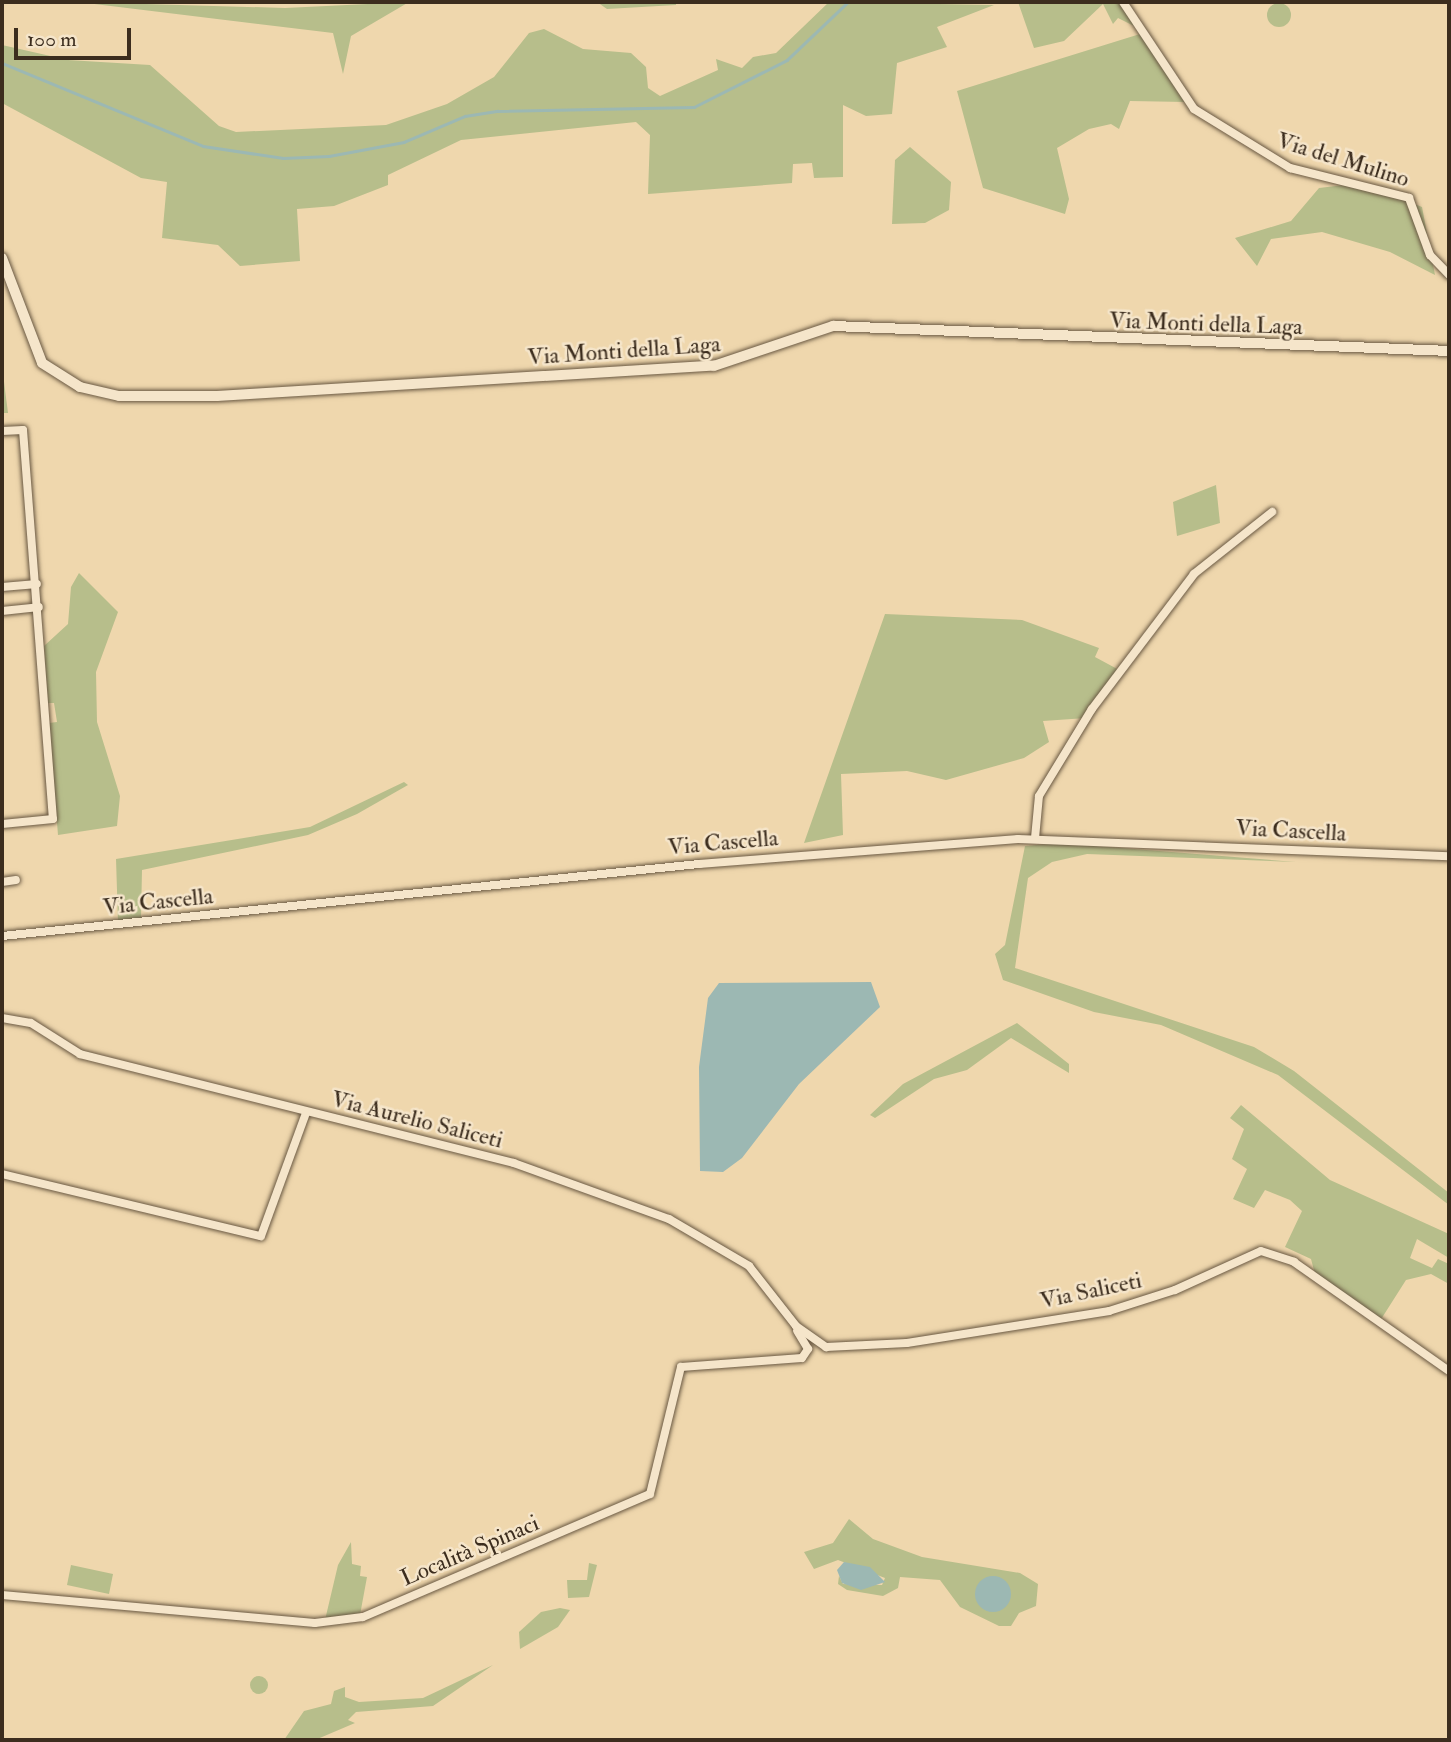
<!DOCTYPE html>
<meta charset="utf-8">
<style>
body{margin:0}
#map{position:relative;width:1451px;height:1742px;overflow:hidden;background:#efd7ad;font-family:"IM FELL Double Pica",serif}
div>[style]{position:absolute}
.green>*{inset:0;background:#b7be8b}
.round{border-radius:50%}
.water>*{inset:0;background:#9cb8b3}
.stream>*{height:2.5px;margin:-1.25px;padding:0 1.25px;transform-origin:1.25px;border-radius:1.25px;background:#9cb8b3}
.roads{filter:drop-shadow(0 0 2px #695842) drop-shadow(0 0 2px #695842)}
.minor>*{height:8px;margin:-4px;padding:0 4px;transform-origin:4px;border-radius:4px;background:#f5e5ca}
.tertiary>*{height:10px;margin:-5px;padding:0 5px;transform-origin:5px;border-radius:5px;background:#f5e5ca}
span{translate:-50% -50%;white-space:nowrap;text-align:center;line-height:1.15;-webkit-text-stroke:5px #f5e5ca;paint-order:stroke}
.street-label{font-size:23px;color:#3c2d1e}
.frame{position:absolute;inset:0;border:4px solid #3c2d1e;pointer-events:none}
.scale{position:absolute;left:14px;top:28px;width:117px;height:32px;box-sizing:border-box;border:4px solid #3c2d1e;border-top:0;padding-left:9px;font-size:21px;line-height:24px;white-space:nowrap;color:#3c2d1e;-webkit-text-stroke:5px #f5e5ca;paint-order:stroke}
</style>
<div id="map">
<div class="green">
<i style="clip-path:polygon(78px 2px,285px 8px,409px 2px,351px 36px,343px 74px,333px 33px)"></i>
<i style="clip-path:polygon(597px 2px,676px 2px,676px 5px,607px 9px)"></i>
<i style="clip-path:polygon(829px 2px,994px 5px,937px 27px,947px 47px,897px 63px,892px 114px,866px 116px,843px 105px,843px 177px,814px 178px,812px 163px,793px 164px,792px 183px,648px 194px,650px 135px,636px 122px,461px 140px,388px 175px,388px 185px,334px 206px,297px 209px,300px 261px,240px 266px,218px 245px,162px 238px,167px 182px,141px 178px,2px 103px,2px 45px,68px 60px,150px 65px,219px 126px,236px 132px,386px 125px,447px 104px,494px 77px,529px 33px,544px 29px,583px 49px,631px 53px,646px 67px,648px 88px,660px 96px,718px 70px,716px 59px,742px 68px,753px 57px,776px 53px)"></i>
<i style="clip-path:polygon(1018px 2px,1120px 2px,1136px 27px,1118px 18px,1113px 24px,1103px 4px,1064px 41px,1034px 48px)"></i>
<i class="round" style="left:1267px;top:3px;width:24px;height:24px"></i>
<i style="clip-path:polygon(1140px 34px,1186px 102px,1130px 101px,1119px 129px,1111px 124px,1089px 129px,1057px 148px,1069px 199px,1065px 214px,983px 188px,957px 91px)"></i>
<i style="clip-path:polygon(910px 147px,951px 182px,949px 210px,925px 223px,892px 224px,895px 160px)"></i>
<i style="clip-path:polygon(1361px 183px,1422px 207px,1435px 275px,1390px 252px,1322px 232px,1271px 239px,1257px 266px,1235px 238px,1291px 221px,1319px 188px)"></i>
<i style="clip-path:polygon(2px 366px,8px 413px,2px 413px)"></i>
<i style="clip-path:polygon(1216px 485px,1220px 523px,1177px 536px,1173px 502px)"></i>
<i style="clip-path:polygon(79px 573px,118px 612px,96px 672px,97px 722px,120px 796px,117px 826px,58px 835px,49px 723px,57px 722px,54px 703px,48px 703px,44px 646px,68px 624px,71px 587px)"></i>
<i style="clip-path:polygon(885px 614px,1022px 620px,1099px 648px,1095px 657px,1121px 671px,1086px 718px,1043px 721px,1049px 742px,1024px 758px,946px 780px,907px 771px,841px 774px,843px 835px,804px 843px)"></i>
<i style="clip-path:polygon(404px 782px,408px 785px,357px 814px,308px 835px,142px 870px,141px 918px,118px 922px,116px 859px,310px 827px)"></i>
<i style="clip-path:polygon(1059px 843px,1296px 862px,1087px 854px,1052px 862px,1028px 878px,1015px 968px,1254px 1047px,1294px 1071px,1449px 1193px,1449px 1205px,1278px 1075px,1161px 1025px,1094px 1012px,1003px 980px,995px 954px,1005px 945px,1025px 846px)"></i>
<i style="clip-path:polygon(1017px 1023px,1069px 1064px,1069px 1073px,1011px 1038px,967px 1070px,934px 1079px,875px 1118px,870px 1115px,903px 1084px)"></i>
<i style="clip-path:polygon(1241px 1105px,1330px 1180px,1449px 1234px,1449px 1258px,1417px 1239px,1410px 1258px,1432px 1268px,1438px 1259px,1449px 1264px,1449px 1284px,1431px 1274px,1406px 1280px,1378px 1324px,1315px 1274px,1311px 1259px,1285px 1247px,1302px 1211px,1290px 1200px,1265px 1190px,1254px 1208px,1233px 1199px,1247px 1169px,1232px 1159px,1244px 1129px,1230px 1118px)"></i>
<i style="clip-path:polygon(849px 1519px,873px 1539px,922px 1557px,1020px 1573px,1038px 1584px,1036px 1606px,1019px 1613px,1011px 1626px,999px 1626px,960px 1607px,940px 1580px,900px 1577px,898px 1588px,883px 1596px,847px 1590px,838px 1584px,839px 1576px,843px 1584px,882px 1585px,885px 1578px,838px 1560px,814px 1569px,804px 1552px,833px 1543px)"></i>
<i style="clip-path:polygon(351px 1542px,352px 1564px,361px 1566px,360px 1576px,367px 1577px,360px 1615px,325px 1620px,338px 1565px)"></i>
<i style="clip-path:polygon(589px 1563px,597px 1565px,589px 1597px,568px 1598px,567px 1580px,587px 1580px)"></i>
<i style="clip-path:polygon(71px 1565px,113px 1574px,109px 1594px,67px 1585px)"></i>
<i style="clip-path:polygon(560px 1608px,570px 1610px,558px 1627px,520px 1649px,519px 1632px,541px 1612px)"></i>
<i style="clip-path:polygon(493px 1665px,433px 1706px,356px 1712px,348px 1720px,355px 1723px,315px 1740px,284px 1740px,304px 1711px,331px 1704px,334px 1691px,345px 1687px,345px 1697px,359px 1702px,423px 1698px)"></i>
<i class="round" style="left:250px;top:1676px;width:18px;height:18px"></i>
</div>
<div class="water">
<i style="clip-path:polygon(871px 982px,880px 1007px,799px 1084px,742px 1158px,723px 1172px,700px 1171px,699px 1067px,708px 998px,719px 983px)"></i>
<i style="clip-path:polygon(844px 1562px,870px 1567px,885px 1582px,861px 1590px,842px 1583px,837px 1570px)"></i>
<i class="round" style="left:975px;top:1576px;width:36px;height:36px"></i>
</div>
<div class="stream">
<i style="left:2px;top:63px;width:217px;rotate:22.4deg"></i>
<i style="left:203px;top:146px;width:81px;rotate:8.5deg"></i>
<i style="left:283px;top:158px;width:46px;rotate:-2.5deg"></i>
<i style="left:329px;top:156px;width:76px;rotate:-10.6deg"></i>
<i style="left:404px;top:142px;width:66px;rotate:-23.1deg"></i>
<i style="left:465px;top:116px;width:33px;rotate:-9deg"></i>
<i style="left:498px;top:111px;width:196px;rotate:-1.2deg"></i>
<i style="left:694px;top:107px;width:104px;rotate:-26.8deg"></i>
<i style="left:787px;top:60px;width:84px;rotate:-43.6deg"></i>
</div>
<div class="roads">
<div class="minor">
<i style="left:1123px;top:2px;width:128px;rotate:56.4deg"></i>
<i style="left:1194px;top:109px;width:113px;rotate:31.6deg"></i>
<i style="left:1290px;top:168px;width:123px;rotate:14.1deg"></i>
<i style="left:1409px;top:198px;width:61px;rotate:69.8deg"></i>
<i style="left:1430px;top:255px;width:28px;rotate:46deg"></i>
<i style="left:2px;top:431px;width:21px;rotate:-3deg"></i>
<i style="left:23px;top:430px;width:390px;rotate:85.6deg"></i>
<i style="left:53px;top:819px;width:51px;rotate:174.4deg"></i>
<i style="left:2px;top:587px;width:35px;rotate:-5deg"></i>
<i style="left:2px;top:611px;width:37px;rotate:-6deg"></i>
<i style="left:1035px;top:838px;width:42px;rotate:-84.6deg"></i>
<i style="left:1039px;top:796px;width:102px;rotate:-58.7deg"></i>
<i style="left:1092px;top:709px;width:169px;rotate:-52.9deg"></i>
<i style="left:1194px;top:574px;width:100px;rotate:-38.5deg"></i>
<i style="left:2px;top:882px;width:14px;rotate:-8deg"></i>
<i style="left:2px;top:936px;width:701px;rotate:-5.9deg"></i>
<i style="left:699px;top:864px;width:320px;rotate:-4.5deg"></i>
<i style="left:1018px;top:839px;width:431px;rotate:2.3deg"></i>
<i style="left:2px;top:1018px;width:29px;rotate:10deg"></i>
<i style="left:31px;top:1023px;width:58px;rotate:32.3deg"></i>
<i style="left:80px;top:1054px;width:447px;rotate:14.1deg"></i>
<i style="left:514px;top:1163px;width:165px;rotate:19.9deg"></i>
<i style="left:669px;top:1219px;width:93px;rotate:30.4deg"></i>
<i style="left:749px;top:1266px;width:76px;rotate:51.9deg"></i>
<i style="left:796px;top:1326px;width:37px;rotate:35deg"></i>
<i style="left:826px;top:1347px;width:81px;rotate:-2.8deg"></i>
<i style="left:907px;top:1343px;width:205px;rotate:-9deg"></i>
<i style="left:1109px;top:1311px;width:69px;rotate:-17.7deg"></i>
<i style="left:1175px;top:1290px;width:94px;rotate:-24.4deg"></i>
<i style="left:1261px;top:1251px;width:35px;rotate:18deg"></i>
<i style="left:1294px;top:1262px;width:189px;rotate:35.1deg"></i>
<i style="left:2px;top:1174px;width:266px;rotate:13.5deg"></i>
<i style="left:261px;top:1236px;width:131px;rotate:-69.9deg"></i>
<i style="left:2px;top:1595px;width:314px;rotate:5.1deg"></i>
<i style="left:315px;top:1623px;width:48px;rotate:-7.1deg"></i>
<i style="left:363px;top:1617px;width:312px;rotate:-23.2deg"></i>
<i style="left:650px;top:1494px;width:131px;rotate:-76.3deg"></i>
<i style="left:681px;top:1367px;width:121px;rotate:-4.3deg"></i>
<i style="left:802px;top:1358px;width:11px;rotate:-56deg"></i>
<i style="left:808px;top:1349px;width:21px;rotate:-121deg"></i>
</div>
<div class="tertiary">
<i style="left:2px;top:258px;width:112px;rotate:69.1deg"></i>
<i style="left:42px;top:363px;width:45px;rotate:32.3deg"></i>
<i style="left:80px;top:387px;width:40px;rotate:13deg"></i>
<i style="left:119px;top:396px;width:98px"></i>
<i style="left:217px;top:396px;width:498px;rotate:-3.5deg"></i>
<i style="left:714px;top:366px;width:126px;rotate:-18.6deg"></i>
<i style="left:833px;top:326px;width:617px;rotate:2.32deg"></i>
</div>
</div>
<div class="street-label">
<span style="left:1343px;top:160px;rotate:17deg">Via del Mulino</span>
<span style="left:1206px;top:324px;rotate:2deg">Via Monti della Laga</span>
<span style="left:624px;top:351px;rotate:-4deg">Via Monti della Laga</span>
<span style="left:1291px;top:831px;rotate:3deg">Via Cascella</span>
<span style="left:723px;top:843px;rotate:-5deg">Via Cascella</span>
<span style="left:158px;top:902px;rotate:-6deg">Via Cascella</span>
<span style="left:417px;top:1120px;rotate:14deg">Via Aurelio Saliceti</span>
<span style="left:1091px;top:1291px;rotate:-12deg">Via Saliceti</span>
<span style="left:470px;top:1551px;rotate:-23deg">Località Spinaci</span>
</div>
<div class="frame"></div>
<div class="scale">100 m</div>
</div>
